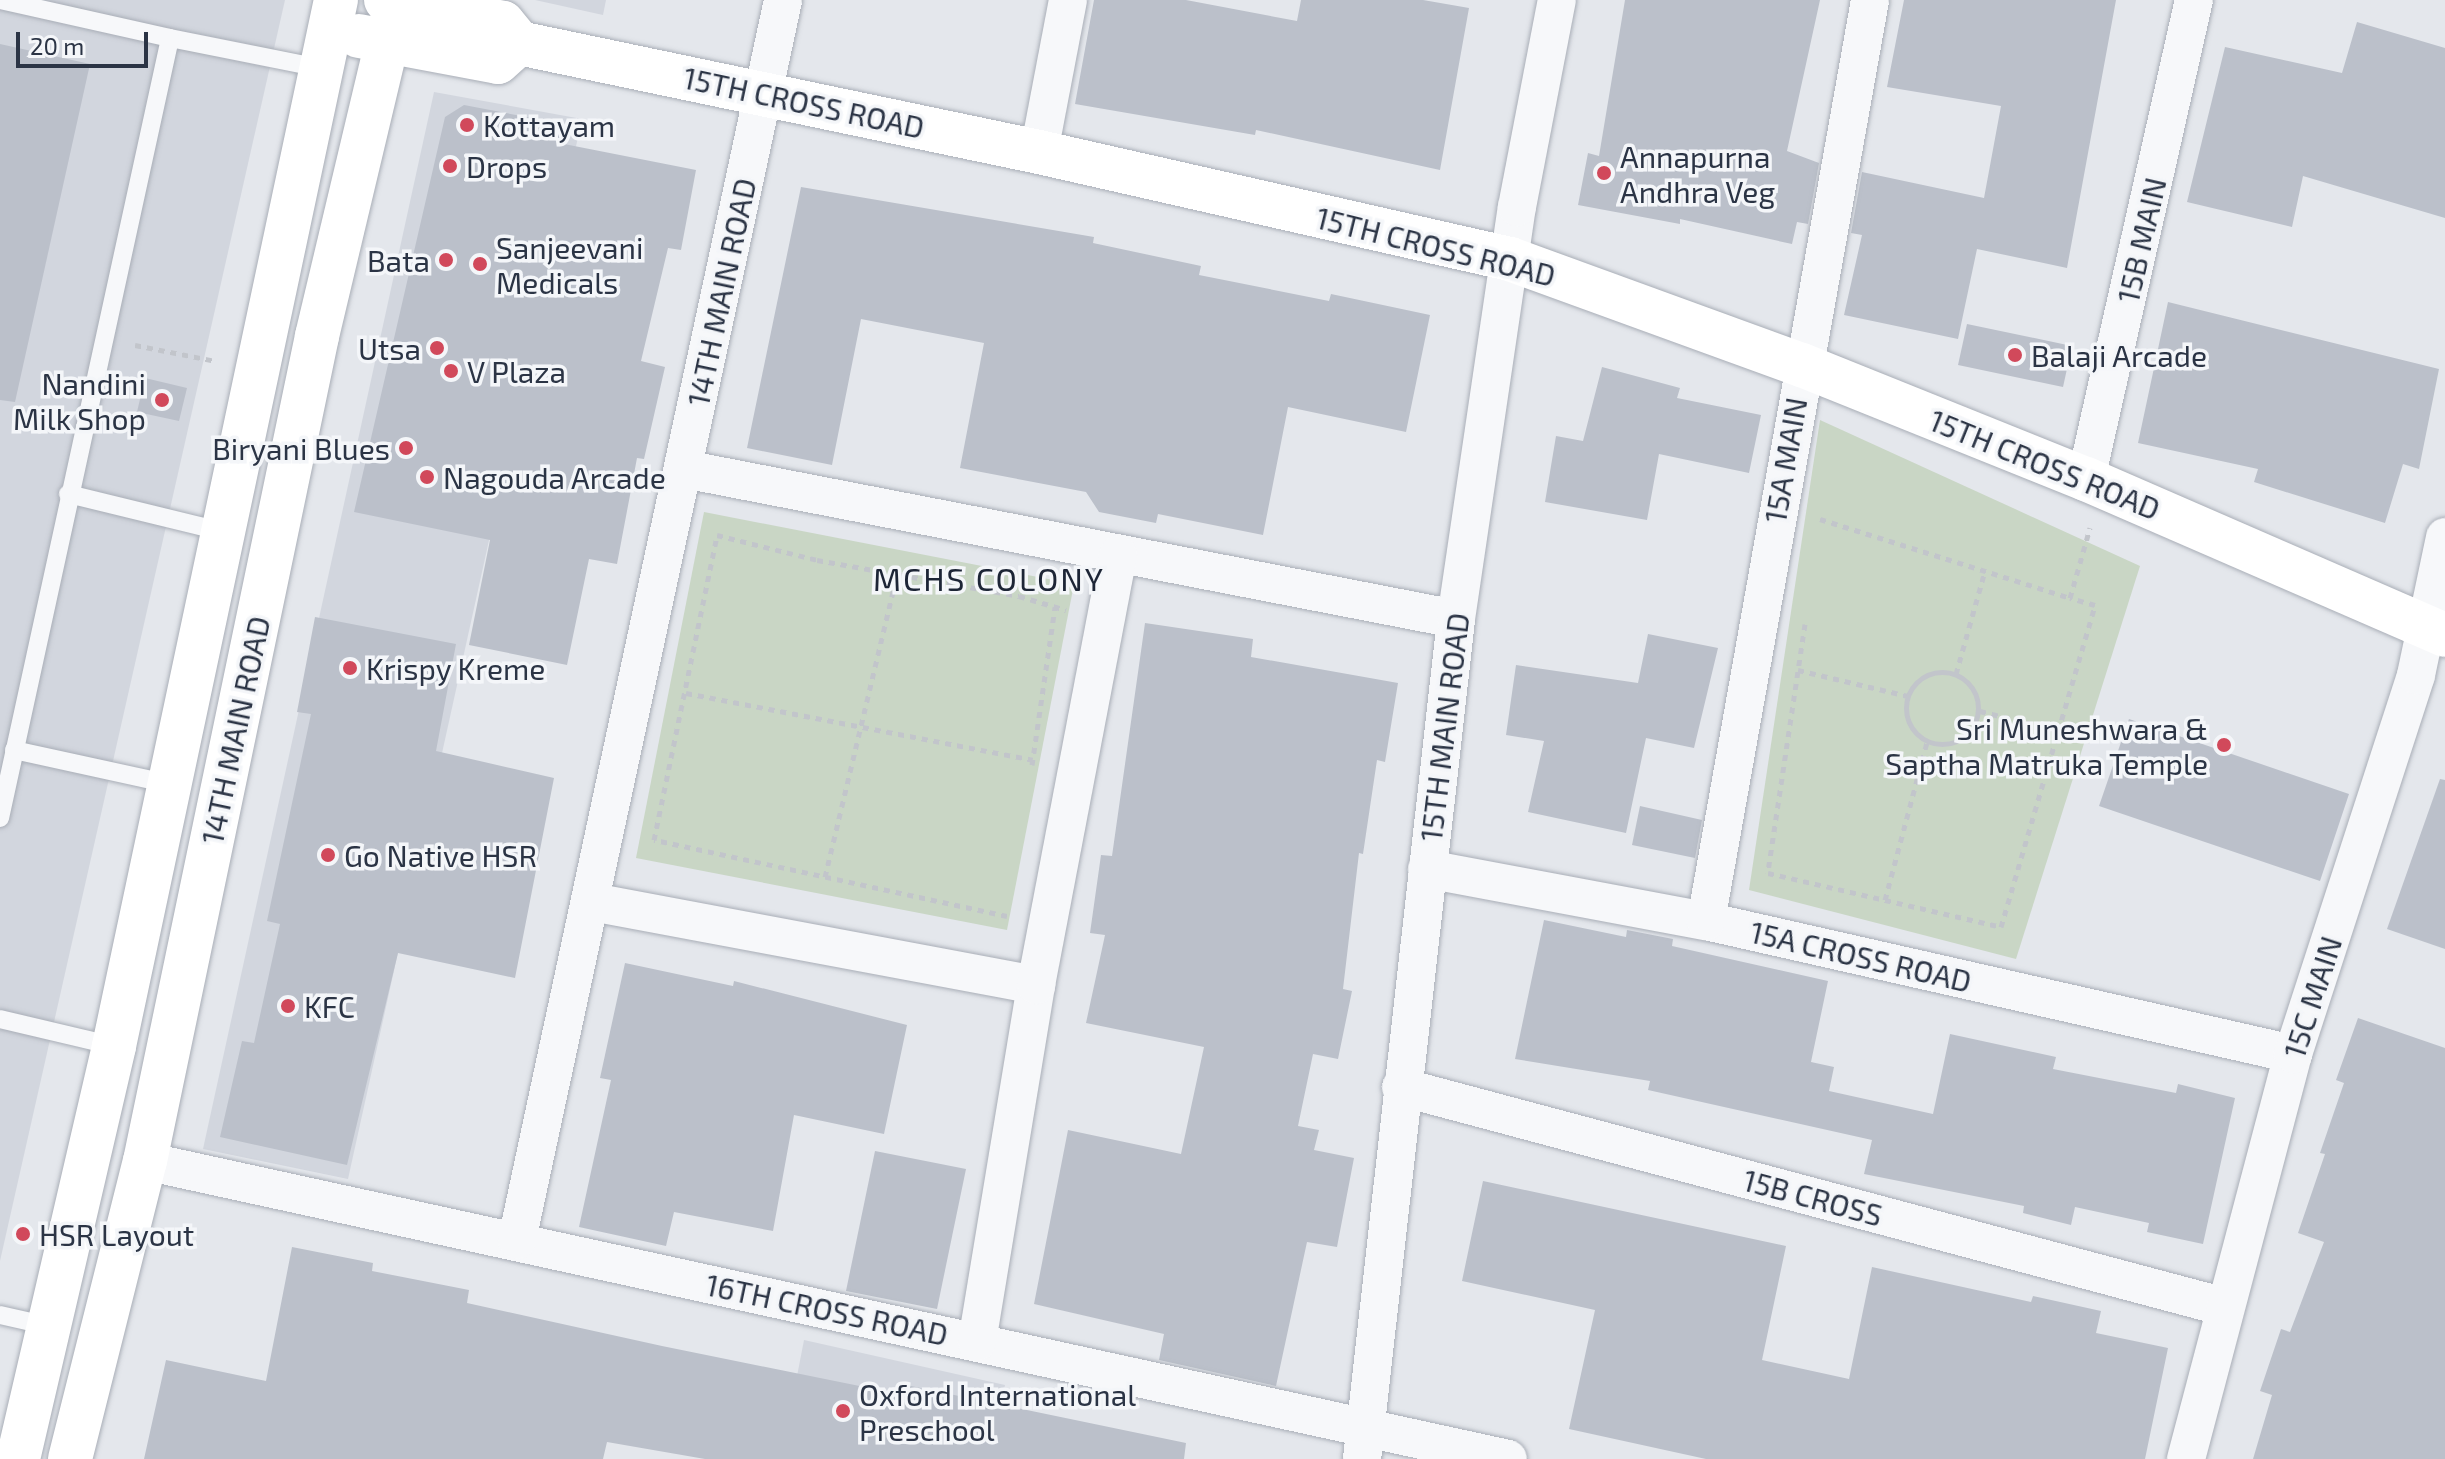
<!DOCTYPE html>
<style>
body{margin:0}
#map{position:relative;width:2445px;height:1459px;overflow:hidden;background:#e4e7ec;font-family:"Exo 2",sans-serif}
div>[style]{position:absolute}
.built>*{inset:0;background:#d2d6de}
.green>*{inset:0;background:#c9d6c5}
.building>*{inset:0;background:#bbc0ca}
.path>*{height:5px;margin-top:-2.5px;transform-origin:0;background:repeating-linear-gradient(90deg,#c2c5cb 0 6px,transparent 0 12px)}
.path>.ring{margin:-2.5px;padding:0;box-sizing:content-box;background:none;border:5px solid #c2c5cb;border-radius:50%}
.roads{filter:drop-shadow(0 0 2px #a9aeb7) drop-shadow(0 0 2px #a9aeb7)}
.lane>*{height:18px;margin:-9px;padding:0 9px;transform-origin:9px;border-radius:9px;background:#f7f8fa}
.street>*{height:38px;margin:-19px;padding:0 19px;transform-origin:19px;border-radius:19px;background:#f7f8fa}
.secondary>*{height:44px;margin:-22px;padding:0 22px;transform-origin:22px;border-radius:22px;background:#fff}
.dots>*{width:22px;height:22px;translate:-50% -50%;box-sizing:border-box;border:4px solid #f4f6f9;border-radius:50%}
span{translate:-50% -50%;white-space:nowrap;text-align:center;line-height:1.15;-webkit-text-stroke:7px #f4f6f9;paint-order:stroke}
.street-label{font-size:30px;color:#2b3445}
.poi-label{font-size:30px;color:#2b3445}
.left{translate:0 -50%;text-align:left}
.right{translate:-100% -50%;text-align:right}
.neighbourhood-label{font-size:32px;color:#1d2536;letter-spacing:2px}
.scale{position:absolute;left:16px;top:32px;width:132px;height:36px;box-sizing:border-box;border:4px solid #2b3445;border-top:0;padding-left:10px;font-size:24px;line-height:28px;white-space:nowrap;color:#2b3445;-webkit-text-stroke:6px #f4f6f9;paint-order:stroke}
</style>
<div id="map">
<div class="built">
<i style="clip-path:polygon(0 0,285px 0,0 1261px)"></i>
<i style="clip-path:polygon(535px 0,606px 0,603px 15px)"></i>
<i style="clip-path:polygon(434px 92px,582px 119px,348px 1179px,203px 1149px)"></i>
<i style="clip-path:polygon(804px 1340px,1005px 1385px,989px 1459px,781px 1459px)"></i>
</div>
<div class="green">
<i style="clip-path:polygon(1820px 420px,2140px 566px,2016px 959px,1749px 890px)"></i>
<i style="clip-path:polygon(704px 512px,1074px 584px,1007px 930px,636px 858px)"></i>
</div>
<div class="building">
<i style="clip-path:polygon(1094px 0,1186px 0,1297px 21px,1301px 0,1423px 0,1469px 8px,1440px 170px,1256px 130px,1255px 135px,1075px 104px)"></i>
<i style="clip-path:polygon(1625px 0,1820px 0,1787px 151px,1819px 163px,1808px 224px,1797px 222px,1792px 244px,1680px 219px,1680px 224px,1578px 205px,1588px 153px,1599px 156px)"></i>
<i style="clip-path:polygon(1904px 0,2116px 0,2067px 268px,1977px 249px,1958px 339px,1844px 315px,1862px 235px,1851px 233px,1862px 172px,1984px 198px,2001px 106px,1887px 87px)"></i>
<i style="clip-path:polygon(2357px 22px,2445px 48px,2445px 218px,2303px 176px,2292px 227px,2187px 202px,2225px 47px,2342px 73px)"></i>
<i style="clip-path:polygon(0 44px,90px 64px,15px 402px,0 400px)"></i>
<i style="clip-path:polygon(464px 105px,568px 125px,564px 144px,696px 170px,681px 250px,668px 248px,641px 361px,665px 367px,644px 459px,637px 458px,617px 564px,589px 559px,567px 665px,469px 645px,490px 540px,354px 512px,445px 117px)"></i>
<i style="clip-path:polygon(801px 187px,1094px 237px,1093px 243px,1201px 266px,1199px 275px,1329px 301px,1331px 294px,1430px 315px,1406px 432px,1288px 407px,1263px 535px,1158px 514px,1156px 523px,1099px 512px,1086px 492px,960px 468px,984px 343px,861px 319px,832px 465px,747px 448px)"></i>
<i style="clip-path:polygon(2168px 302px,2439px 369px,2419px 469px,2403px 464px,2385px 523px,2254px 482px,2258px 469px,2138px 443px)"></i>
<i style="clip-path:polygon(1967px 324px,2072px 346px,2063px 387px,1958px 365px)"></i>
<i style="clip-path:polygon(1602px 367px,1680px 388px,1677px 398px,1761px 415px,1749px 473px,1659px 454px,1647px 520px,1545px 502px,1556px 436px,1583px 441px)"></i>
<i style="clip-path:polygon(145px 378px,187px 388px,179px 421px,137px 412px)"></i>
<i style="clip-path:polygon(315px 617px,456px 644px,436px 751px,554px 778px,515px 978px,398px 953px,347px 1165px,220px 1137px,242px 1041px,254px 1043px,280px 924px,267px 921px,311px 714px,297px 712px)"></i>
<i style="clip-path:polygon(1145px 623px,1253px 639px,1251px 657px,1398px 683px,1385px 762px,1377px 760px,1363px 854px,1359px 853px,1343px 989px,1352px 991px,1338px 1059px,1313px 1054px,1298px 1126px,1319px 1130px,1314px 1150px,1354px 1158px,1337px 1247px,1307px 1242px,1276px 1386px,1159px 1360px,1164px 1334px,1034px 1304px,1068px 1130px,1181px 1154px,1204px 1047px,1086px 1023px,1105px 935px,1090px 933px,1101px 855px,1112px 856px)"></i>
<i style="clip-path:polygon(1648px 634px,1718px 648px,1694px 748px,1646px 738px,1626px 833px,1528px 812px,1544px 741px,1506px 735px,1516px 665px,1638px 683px)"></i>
<i style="clip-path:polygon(2129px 719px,2349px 794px,2320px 881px,2099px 806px)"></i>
<i style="clip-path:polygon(2440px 779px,2445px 780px,2445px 949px,2387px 929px)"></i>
<i style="clip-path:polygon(1640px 806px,1702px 820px,1695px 858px,1632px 845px)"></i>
<i style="clip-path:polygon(1544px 920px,1626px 937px,1627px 930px,1673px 939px,1672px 946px,1828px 981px,1811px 1062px,1834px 1067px,1829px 1091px,1933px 1114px,1950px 1034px,2056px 1057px,2053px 1069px,2176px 1093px,2178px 1084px,2235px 1098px,2203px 1244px,2147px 1232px,2149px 1223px,2075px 1207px,2071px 1225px,2023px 1213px,2024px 1206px,1864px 1174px,1872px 1140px,1648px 1090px,1650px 1081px,1515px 1059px)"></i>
<i style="clip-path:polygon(625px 963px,733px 986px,734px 981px,907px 1025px,884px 1134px,794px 1115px,773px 1231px,674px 1212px,666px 1246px,579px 1227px,611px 1080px,600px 1078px)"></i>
<i style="clip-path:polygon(2358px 1018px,2445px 1048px,2445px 1459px,2253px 1459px,2272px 1395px,2260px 1391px,2281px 1329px,2290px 1332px,2324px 1242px,2298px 1233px,2325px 1154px,2320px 1153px,2344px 1083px,2336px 1080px)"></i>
<i style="clip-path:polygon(875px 1151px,966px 1169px,937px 1309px,846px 1291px)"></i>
<i style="clip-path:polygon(1483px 1181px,1786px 1246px,1762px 1360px,1849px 1379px,1872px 1267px,2031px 1302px,2033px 1296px,2101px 1311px,2096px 1333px,2168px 1348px,2145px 1459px,1706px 1459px,1569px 1429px,1595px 1310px,1462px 1281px)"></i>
<i style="clip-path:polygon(292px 1247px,373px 1263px,372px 1271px,469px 1290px,467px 1303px,662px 1346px,904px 1395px,906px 1385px,1186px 1443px,1184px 1459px,705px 1459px,607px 1442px,603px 1459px,144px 1459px,166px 1360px,266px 1381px)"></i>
</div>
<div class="path">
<i style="left:135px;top:345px;width:83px;rotate:11.2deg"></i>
<i style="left:1820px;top:519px;width:262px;rotate:17.5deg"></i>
<i style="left:1805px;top:624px;width:252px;rotate:98.5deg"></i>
<i style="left:1768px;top:873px;width:239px;rotate:13deg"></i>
<i style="left:2001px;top:927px;width:335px;rotate:-73.7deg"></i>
<i style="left:2095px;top:605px;width:26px;rotate:-164deg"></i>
<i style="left:2070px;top:598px;width:73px;rotate:-74.1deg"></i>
<i style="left:1798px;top:670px;width:113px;rotate:13.3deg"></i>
<i class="ring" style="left:1906px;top:672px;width:67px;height:67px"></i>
<i style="left:1956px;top:674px;width:107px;rotate:-74.3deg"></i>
<i style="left:686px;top:693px;width:353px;rotate:10.9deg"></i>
<i style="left:1980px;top:711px;width:81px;rotate:14.2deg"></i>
<i style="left:1032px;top:765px;width:160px;rotate:-81.7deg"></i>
<i style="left:825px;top:877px;width:311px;rotate:-76.6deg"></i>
<i style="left:1885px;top:900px;width:163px;rotate:-75.1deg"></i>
<i style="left:1007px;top:916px;width:361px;rotate:-167.8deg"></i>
<i style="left:654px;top:840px;width:311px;rotate:-78.3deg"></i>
<i style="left:717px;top:535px;width:103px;rotate:14deg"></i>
<i style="left:817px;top:560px;width:205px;rotate:10.1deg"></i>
<i style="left:1019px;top:596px;width:49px;rotate:16.6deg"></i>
</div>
<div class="roads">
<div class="lane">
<i style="left:170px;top:38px;width:153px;rotate:11.3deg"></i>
<i style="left:68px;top:494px;width:156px;rotate:13.7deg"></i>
<i style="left:14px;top:750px;width:160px;rotate:12.3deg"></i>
<i style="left:0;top:818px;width:798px;rotate:-77.7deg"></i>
<i style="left:170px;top:38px;width:174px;rotate:-167.4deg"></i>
<i style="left:0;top:1019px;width:117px;rotate:13.3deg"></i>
<i style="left:0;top:1315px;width:50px;rotate:12.7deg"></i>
</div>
<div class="street">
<i style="left:1039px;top:152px;width:155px;rotate:-79.2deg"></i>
<i style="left:684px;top:469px;width:786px;rotate:11deg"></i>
<i style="left:2086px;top:479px;width:491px;rotate:-77.3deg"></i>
<i style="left:1427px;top:869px;width:284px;rotate:10.6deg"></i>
<i style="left:1706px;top:921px;width:602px;rotate:12.77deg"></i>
<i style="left:592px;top:902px;width:452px;rotate:10.6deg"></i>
<i style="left:1706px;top:921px;width:935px;rotate:-79.9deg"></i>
<i style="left:1401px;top:1087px;width:853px;rotate:14.95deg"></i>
<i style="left:145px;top:1161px;width:1395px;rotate:12.33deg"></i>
<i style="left:517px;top:1240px;width:1268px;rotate:-77.89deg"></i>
<i style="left:977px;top:1342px;width:362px;rotate:-80.6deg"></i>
<i style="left:1036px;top:985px;width:438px;rotate:-79.2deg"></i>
<i style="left:1362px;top:1459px;width:845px;rotate:-83.61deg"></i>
<i style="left:1456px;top:619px;width:416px;rotate:-81.6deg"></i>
<i style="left:1517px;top:207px;width:211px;rotate:-79.1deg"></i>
<i style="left:2186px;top:1459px;width:419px;rotate:-75.2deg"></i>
<i style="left:2293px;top:1054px;width:398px;rotate:-72deg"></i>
<i style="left:2416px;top:675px;width:141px;rotate:-78.1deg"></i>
</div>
<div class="secondary">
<i style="left:386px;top:0;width:119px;rotate:11.1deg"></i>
<i style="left:503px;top:23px;width:26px;rotate:51deg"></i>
<i style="left:519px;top:43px;width:531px;rotate:11.84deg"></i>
<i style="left:1039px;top:152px;width:483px;rotate:12.8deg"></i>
<i style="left:1510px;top:259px;width:311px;rotate:20deg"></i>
<i style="left:1802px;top:365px;width:306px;rotate:21.9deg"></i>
<i style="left:2086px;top:479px;width:391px;rotate:23.5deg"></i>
<i style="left:359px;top:36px;width:141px;rotate:10.6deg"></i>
<i style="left:498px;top:62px;width:28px;rotate:-42deg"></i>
<i style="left:18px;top:1459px;width:424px;rotate:-76.9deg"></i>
<i style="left:114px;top:1046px;width:1069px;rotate:-78.02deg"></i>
<i style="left:70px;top:1459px;width:307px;rotate:-75.9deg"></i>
<i style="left:145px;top:1161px;width:843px;rotate:-78.22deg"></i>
<i style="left:317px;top:336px;width:345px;rotate:-76.6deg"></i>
</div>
</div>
<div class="dots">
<i style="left:467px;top:125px;background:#d1495b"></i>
<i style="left:450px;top:166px;background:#d1495b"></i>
<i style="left:1604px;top:173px;background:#d1495b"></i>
<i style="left:446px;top:260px;background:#d1495b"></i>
<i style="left:480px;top:264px;background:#d1495b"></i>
<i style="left:437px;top:348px;background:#d1495b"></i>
<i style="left:2015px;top:355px;background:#d1495b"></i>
<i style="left:451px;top:371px;background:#d1495b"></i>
<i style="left:162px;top:400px;background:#d1495b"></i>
<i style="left:406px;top:448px;background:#d1495b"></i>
<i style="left:427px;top:477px;background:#d1495b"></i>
<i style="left:350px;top:668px;background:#d1495b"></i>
<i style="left:2224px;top:745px;background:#d1495b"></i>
<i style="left:328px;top:855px;background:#d1495b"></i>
<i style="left:288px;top:1006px;background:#d1495b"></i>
<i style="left:23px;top:1234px;background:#d1495b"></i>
<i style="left:843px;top:1411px;background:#d1495b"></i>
</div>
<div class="street-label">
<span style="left:804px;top:102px;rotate:12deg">15TH CROSS ROAD</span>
<span style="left:2141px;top:240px;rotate:-77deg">15B MAIN</span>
<span style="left:1436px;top:246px;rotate:14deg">15TH CROSS ROAD</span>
<span style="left:721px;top:292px;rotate:-78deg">14TH MAIN ROAD</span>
<span style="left:1785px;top:460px;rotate:-80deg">15A MAIN</span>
<span style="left:2045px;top:464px;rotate:22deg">15TH CROSS ROAD</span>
<span style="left:1444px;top:727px;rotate:-83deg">15TH MAIN ROAD</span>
<span style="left:235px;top:730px;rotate:-78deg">14TH MAIN ROAD</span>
<span style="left:1861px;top:956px;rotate:13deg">15A CROSS ROAD</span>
<span style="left:2312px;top:997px;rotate:-72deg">15C MAIN</span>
<span style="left:1813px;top:1197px;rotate:15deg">15B CROSS</span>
<span style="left:827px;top:1309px;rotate:12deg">16TH CROSS ROAD</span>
</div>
<div class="poi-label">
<span class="left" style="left:483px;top:125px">Kottayam</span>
<span class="left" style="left:1620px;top:173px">Annapurna<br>Andhra Veg</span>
<span class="left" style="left:466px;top:166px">Drops</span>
<span class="left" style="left:496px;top:264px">Sanjeevani<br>Medicals</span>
<span class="right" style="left:430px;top:260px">Bata</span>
<span class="right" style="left:421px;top:348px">Utsa</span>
<span class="left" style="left:2031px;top:355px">Balaji Arcade</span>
<span class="left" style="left:467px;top:371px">V Plaza</span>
<span class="right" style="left:146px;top:400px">Nandini<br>Milk Shop</span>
<span class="right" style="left:390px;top:448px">Biryani Blues</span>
<span class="left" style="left:443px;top:477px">Nagouda Arcade</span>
<span class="left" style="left:366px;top:668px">Krispy Kreme</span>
<span class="right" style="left:2208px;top:745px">Sri Muneshwara &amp;<br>Saptha Matruka Temple</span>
<span class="left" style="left:344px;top:855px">Go Native HSR</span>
<span class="left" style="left:304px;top:1006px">KFC</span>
<span class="left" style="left:39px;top:1234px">HSR Layout</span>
<span class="left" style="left:859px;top:1411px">Oxford International<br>Preschool</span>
</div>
<div class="neighbourhood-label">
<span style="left:989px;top:578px">MCHS COLONY</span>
</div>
<div class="scale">20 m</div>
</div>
